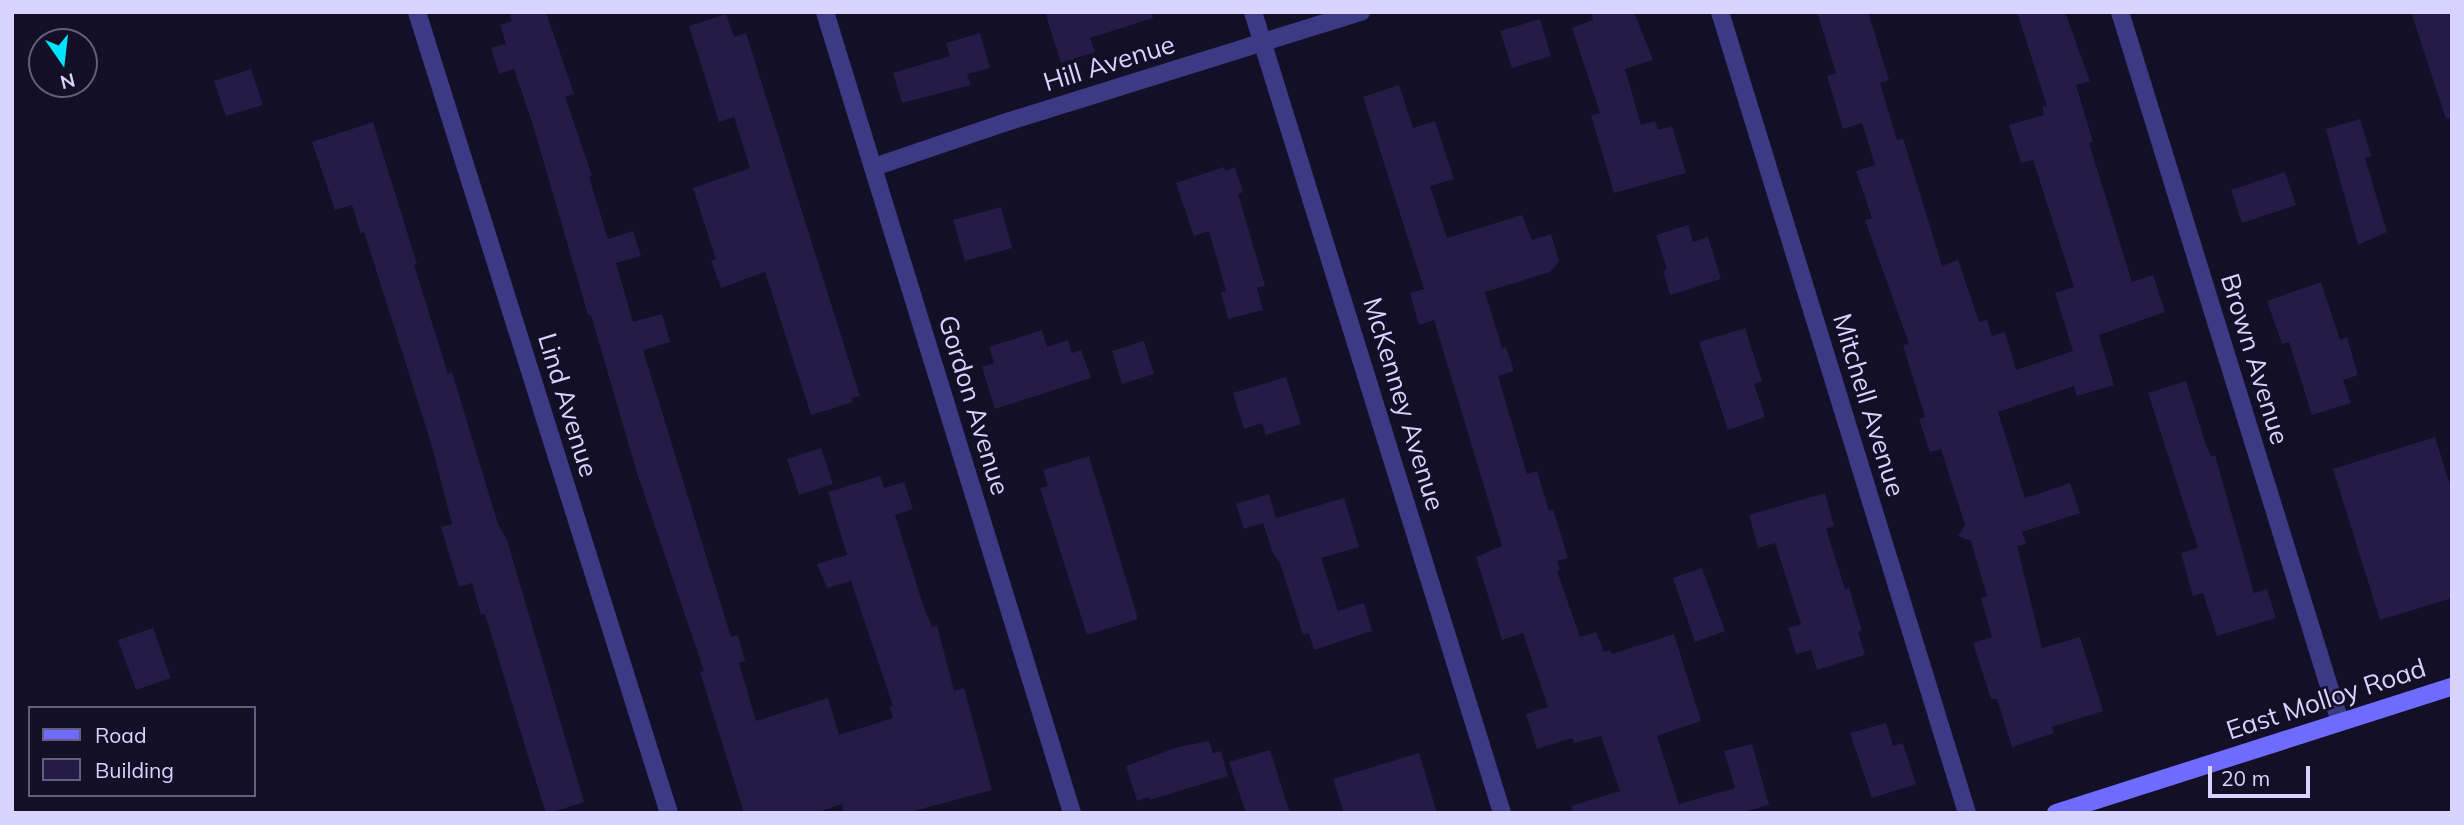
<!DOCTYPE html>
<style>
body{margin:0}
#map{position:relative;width:2464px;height:825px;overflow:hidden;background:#130f26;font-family:Mulish,sans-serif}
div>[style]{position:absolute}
.building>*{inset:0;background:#241b47}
.street>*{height:18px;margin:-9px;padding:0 9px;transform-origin:9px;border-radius:9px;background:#3d3a85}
.secondary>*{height:18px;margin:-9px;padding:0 9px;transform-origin:9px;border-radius:9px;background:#6f6bff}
span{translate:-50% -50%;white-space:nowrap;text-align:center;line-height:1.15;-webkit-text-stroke:5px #130f26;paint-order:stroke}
.street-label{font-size:26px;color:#d9d4ff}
.frame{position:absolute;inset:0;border:14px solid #d9d4ff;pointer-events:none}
.legend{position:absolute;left:28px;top:706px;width:228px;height:91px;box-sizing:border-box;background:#130f26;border:2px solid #625e7d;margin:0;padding:9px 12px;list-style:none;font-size:21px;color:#d9d4ff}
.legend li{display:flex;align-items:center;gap:14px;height:35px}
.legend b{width:35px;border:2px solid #625e7d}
.north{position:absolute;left:28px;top:28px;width:70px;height:70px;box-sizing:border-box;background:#130f26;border:2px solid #625e7d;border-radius:50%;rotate:166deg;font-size:19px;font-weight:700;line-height:28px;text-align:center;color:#d9d4ff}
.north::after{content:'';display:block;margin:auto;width:24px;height:32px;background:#00e5ff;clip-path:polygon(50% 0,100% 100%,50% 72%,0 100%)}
.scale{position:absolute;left:2208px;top:766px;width:102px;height:32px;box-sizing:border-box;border:4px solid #d9d4ff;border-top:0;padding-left:9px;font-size:21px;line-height:24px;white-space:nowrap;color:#d9d4ff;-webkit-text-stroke:5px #130f26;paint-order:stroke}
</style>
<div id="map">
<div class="building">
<i style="clip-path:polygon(509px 12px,546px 12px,574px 94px,565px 97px,592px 176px,589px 177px,608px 239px,633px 231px,641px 256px,616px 263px,633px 322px,662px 314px,670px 342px,643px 350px,731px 637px,738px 635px,745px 661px,739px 663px,756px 721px,828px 698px,839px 735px,893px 718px,889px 707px,893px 706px,851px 581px,827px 588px,817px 564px,847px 555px,828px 492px,880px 476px,884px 488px,904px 482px,913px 509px,895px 515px,923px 605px,932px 627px,937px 625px,954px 691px,964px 688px,992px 790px,906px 813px,844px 813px,842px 804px,815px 813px,744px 813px,700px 672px,704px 671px,637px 473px,591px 315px,588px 315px,533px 125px,514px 69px,499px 74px,491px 48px,506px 44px,500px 25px,512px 21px)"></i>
<i style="clip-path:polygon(1045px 12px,1152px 12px,1153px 18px,1090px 38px,1095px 52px,1061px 63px)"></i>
<i style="clip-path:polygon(1591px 12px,1634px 12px,1653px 60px,1625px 69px,1641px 125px,1655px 121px,1658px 130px,1672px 126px,1686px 173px,1614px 193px,1591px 115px,1600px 113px,1572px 28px,1593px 20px)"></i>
<i style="clip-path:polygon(1817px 12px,1868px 12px,1889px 80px,1880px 83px,1897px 140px,1903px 138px,1942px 266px,1958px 260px,1979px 322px,1987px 320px,1992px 336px,2005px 332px,2016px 370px,2073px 351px,2055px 293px,2074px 287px,2033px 160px,2021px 163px,2009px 125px,2044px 115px,2042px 107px,2047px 106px,2017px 12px,2065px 12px,2090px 81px,2076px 85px,2093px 142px,2089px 143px,2132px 282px,2153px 275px,2165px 312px,2099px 335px,2114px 385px,2077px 396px,2074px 386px,1998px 412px,2025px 498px,2070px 483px,2080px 513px,2022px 532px,2026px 544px,2017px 546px,2042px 648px,2080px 637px,2103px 711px,2052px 727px,2054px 733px,2012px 747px,1997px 699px,1991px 699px,1973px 643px,1992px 637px,1981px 598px,1987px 596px,1971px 541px,1958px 536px,1965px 525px,1941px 449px,1930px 452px,1919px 419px,1925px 417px,1903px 345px,1909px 344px,1865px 220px,1872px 218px,1856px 171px,1875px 165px,1862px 123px,1843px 129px,1827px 76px,1836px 73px)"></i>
<i style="clip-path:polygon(2411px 12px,2452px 12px,2452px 118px,2446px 119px)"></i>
<i style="clip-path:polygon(726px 14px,734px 37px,746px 33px,860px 396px,852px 398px,853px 402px,811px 415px,765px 272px,721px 288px,711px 261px,716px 259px,693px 188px,750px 168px,734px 117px,719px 122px,689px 26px)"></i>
<i style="clip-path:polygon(1540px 19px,1551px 56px,1512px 68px,1500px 31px)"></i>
<i style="clip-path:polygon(980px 33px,990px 68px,967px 74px,971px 85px,902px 103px,893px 73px,950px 56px,946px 43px)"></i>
<i style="clip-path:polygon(251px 69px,263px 105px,226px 116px,214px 81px)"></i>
<i style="clip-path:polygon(1399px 85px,1413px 128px,1435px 121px,1454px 179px,1430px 186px,1447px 238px,1522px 215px,1532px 240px,1551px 234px,1559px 261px,1550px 272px,1485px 292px,1502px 348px,1506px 347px,1514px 371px,1498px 376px,1527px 474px,1537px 471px,1549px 511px,1553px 509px,1568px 558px,1557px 561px,1560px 570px,1557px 571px,1580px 637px,1596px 632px,1604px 652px,1610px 650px,1612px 654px,1674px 634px,1701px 721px,1657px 736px,1679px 804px,1735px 788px,1724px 751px,1752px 744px,1769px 805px,1740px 813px,1572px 813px,1571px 806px,1620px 791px,1601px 736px,1574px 743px,1572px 738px,1537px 749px,1526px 714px,1548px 707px,1523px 633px,1502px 640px,1476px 557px,1502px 546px,1434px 320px,1419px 325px,1410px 293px,1424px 289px,1363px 97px)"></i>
<i style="clip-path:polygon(2360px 119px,2371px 156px,2365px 158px,2387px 232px,2358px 245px,2326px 129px)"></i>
<i style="clip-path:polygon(373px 122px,417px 264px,414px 265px,448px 374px,452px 372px,498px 524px,507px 540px,584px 802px,550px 813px,546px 813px,532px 769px,485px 614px,481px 615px,472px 583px,459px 587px,441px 527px,452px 524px,431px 443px,364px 232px,361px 234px,352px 205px,335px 210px,312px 142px)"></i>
<i style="clip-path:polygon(1224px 167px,1225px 171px,1235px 167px,1243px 192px,1238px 194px,1265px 286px,1257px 288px,1263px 310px,1228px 319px,1221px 292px,1226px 291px,1209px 231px,1194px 236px,1176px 183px)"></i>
<i style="clip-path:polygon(2285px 172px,2296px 205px,2242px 223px,2231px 190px)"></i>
<i style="clip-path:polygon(1001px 207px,1012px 248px,965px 261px,953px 220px)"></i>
<i style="clip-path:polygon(1688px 225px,1693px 242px,1708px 237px,1721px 279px,1670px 295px,1663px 271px,1667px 269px,1656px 235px)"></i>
<i style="clip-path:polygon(2321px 282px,2340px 340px,2347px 337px,2358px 375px,2343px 380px,2351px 403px,2312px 415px,2289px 342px,2282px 344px,2267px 301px)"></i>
<i style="clip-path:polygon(1745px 328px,1762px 381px,1754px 384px,1765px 417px,1728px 430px,1699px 342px)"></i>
<i style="clip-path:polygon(1042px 330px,1047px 347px,1068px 340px,1072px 353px,1081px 350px,1091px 378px,995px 409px,982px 367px,994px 363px,989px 347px)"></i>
<i style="clip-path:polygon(1144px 341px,1154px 374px,1122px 384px,1112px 351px)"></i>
<i style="clip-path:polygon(1286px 377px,1301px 424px,1266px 435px,1262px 423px,1244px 429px,1233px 393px)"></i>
<i style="clip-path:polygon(2186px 381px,2205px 442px,2211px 456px,2215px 455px,2254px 593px,2267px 589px,2276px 618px,2217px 636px,2203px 593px,2193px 596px,2181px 553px,2198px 548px,2148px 393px)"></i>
<i style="clip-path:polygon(2435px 437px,2452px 491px,2452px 598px,2380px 620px,2333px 469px)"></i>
<i style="clip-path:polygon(821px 448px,833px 484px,799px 495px,787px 459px)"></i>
<i style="clip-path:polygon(1089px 456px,1138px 619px,1087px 635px,1040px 488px,1048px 486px,1043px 470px)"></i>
<i style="clip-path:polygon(1825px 493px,1834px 526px,1826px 529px,1845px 589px,1849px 588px,1862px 631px,1858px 632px,1865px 655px,1817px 670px,1811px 650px,1796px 654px,1788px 628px,1801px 624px,1775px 543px,1758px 548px,1749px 515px)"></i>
<i style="clip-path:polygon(1269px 494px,1276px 518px,1344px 498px,1359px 547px,1321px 558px,1338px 611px,1364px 603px,1372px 631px,1314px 650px,1309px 633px,1303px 635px,1280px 563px,1273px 553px,1263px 523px,1244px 529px,1236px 504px)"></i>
<i style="clip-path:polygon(1702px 568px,1725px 631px,1695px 642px,1673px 578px)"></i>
<i style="clip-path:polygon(153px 628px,171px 678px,136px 690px,118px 640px)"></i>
<i style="clip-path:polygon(1886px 723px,1893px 746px,1903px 743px,1916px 784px,1872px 798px,1850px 733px)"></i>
<i style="clip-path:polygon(1209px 741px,1213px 753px,1221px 751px,1228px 776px,1150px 800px,1149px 797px,1137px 801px,1126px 766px,1178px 747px)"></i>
<i style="clip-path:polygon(1270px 750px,1290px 813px,1246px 813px,1229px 762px)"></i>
<i style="clip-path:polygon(1419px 753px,1437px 813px,1344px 813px,1333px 779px)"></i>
</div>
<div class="street">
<i style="left:417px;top:12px;width:840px;rotate:72.54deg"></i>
<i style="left:825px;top:12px;width:838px;rotate:72.86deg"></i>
<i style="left:1253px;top:12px;width:839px;rotate:72.73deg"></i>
<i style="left:1720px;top:12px;width:838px;rotate:72.86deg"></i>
<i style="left:2120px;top:12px;width:743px;rotate:72.78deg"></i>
<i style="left:874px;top:167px;width:144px;rotate:-18.7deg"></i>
<i style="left:1010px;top:121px;width:368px;rotate:-17.3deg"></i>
</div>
<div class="secondary">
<i style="left:2056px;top:813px;width:416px;rotate:-17.7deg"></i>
</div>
<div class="street-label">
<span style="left:1109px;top:63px;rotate:-17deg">Hill Avenue</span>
<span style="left:2255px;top:359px;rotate:73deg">Brown Avenue</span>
<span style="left:1404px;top:404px;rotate:73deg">McKenney Avenue</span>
<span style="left:568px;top:405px;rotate:73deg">Lind Avenue</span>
<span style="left:974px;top:405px;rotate:73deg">Gordon Avenue</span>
<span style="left:1869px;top:405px;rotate:73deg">Mitchell Avenue</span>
<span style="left:2326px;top:699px;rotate:-18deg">East Molloy Road</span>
</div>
<div class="frame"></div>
<ul class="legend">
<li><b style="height:9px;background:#6f6bff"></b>Road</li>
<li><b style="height:19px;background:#241b47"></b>Building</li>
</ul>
<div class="north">N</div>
<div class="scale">20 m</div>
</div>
